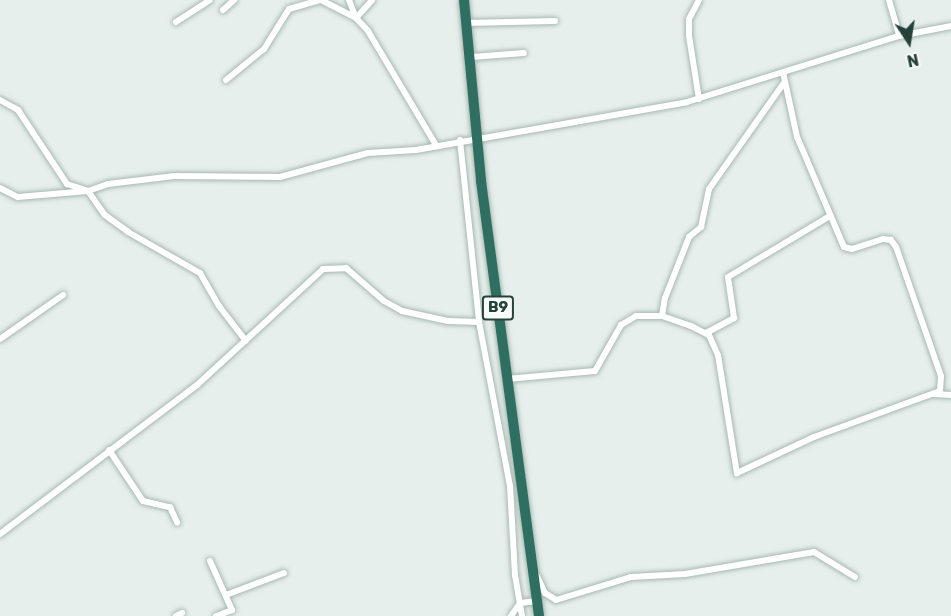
<!DOCTYPE html>
<style>
body{margin:0}
#map{position:relative;width:951px;height:616px;overflow:hidden;background:#e6efeb;font-family:Rubik,sans-serif}
div>[style]{position:absolute}
.roads{filter:drop-shadow(0 0 2px #a8b8b2) drop-shadow(0 0 2px #a8b8b2)}
.street>*{height:6px;margin:-3px;padding:0 3px;transform-origin:3px;border-radius:3px;background:#fff}
.highway>*{height:10px;margin:-5px;padding:0 5px;transform-origin:5px;border-radius:5px;background:#2f6f62}
span{translate:-50% -50%;white-space:nowrap;text-align:center;line-height:1.15;-webkit-text-stroke:5px #f7fbf9;paint-order:stroke}
.shield-label span{padding:2px 4px;background:#f7fbf9;border:2px solid;border-radius:4px;-webkit-text-stroke-width:0}
.shield-label{font-size:15px;color:#24423a;font-weight:700}
.north{position:absolute;left:879px;top:12px;width:60px;height:60px;-webkit-text-stroke:4px #f7fbf9;paint-order:stroke;rotate:168deg;font-size:16px;font-weight:700;line-height:24px;text-align:center;color:#24423a}
.north::after{content:'';display:block;margin:auto;width:21px;height:27px;background:#24423a;clip-path:polygon(50% 0,100% 100%,50% 72%,0 100%)}
</style>
<div id="map">
<div class="roads">
<div class="street">
<i style="left:321px;top:0;width:39px;rotate:27deg"></i>
<i style="left:356px;top:18px;width:24px;rotate:-48deg"></i>
<i style="left:349px;top:0;width:19px;rotate:69deg"></i>
<i style="left:356px;top:18px;width:18px;rotate:47deg"></i>
<i style="left:368px;top:31px;width:133px;rotate:59.2deg"></i>
<i style="left:889px;top:0;width:37px;rotate:74deg"></i>
<i style="left:223px;top:10px;width:15px;rotate:-42deg"></i>
<i style="left:176px;top:22px;width:40px;rotate:-32.9deg"></i>
<i style="left:466px;top:23px;width:89px;rotate:-1.3deg"></i>
<i style="left:472px;top:57px;width:52px;rotate:-4.4deg"></i>
<i style="left:226px;top:80px;width:49px;rotate:-39.2deg"></i>
<i style="left:264px;top:49px;width:47px;rotate:-58deg"></i>
<i style="left:289px;top:9px;width:33px;rotate:-16deg"></i>
<i style="left:699px;top:99px;width:64px;rotate:-99deg"></i>
<i style="left:689px;top:36px;width:17px;rotate:-90deg"></i>
<i style="left:689px;top:19px;width:21px;rotate:-62deg"></i>
<i style="left:0;top:100px;width:21px;rotate:29deg"></i>
<i style="left:18px;top:110px;width:89px;rotate:56.5deg"></i>
<i style="left:67px;top:184px;width:22px;rotate:18deg"></i>
<i style="left:88px;top:191px;width:29px;rotate:55deg"></i>
<i style="left:105px;top:215px;width:29px;rotate:36deg"></i>
<i style="left:128px;top:232px;width:83px;rotate:29.7deg"></i>
<i style="left:200px;top:273px;width:38px;rotate:60deg"></i>
<i style="left:219px;top:306px;width:44px;rotate:52.4deg"></i>
<i style="left:460px;top:140px;width:183px;rotate:84deg"></i>
<i style="left:479px;top:322px;width:167px;rotate:79.3deg"></i>
<i style="left:510px;top:486px;width:89px;rotate:86.8deg"></i>
<i style="left:515px;top:575px;width:42px;rotate:80.3deg"></i>
<i style="left:0;top:188px;width:20px;rotate:27deg"></i>
<i style="left:18px;top:197px;width:70px;rotate:-4.9deg"></i>
<i style="left:88px;top:191px;width:21px;rotate:-19deg"></i>
<i style="left:108px;top:184px;width:67px;rotate:-6.8deg"></i>
<i style="left:175px;top:176px;width:105px;rotate:0.5deg"></i>
<i style="left:280px;top:177px;width:91px;rotate:-15.3deg"></i>
<i style="left:368px;top:153px;width:48px;rotate:-3.6deg"></i>
<i style="left:416px;top:150px;width:275px;rotate:-10deg"></i>
<i style="left:687px;top:102px;width:222px;rotate:-17.3deg"></i>
<i style="left:899px;top:36px;width:53px;rotate:-10.9deg"></i>
<i style="left:662px;top:316px;width:18px;rotate:-81deg"></i>
<i style="left:665px;top:298px;width:66px;rotate:-68.5deg"></i>
<i style="left:689px;top:237px;width:16px;rotate:-40deg"></i>
<i style="left:701px;top:227px;width:39px;rotate:-78deg"></i>
<i style="left:709px;top:189px;width:128px;rotate:-54.8deg"></i>
<i style="left:706px;top:333px;width:32px;rotate:-28deg"></i>
<i style="left:734px;top:318px;width:41px;rotate:-98.3deg"></i>
<i style="left:728px;top:277px;width:119px;rotate:-30.9deg"></i>
<i style="left:0;top:339px;width:77px;rotate:-34.9deg"></i>
<i style="left:507px;top:379px;width:88px;rotate:-5.2deg"></i>
<i style="left:595px;top:371px;width:53px;rotate:-60.5deg"></i>
<i style="left:621px;top:325px;width:17px;rotate:-31deg"></i>
<i style="left:636px;top:316px;width:26px"></i>
<i style="left:662px;top:316px;width:31px;rotate:19deg"></i>
<i style="left:691px;top:326px;width:20px;rotate:27deg"></i>
<i style="left:709px;top:335px;width:22px;rotate:66deg"></i>
<i style="left:718px;top:355px;width:120px;rotate:80.9deg"></i>
<i style="left:737px;top:473px;width:85px;rotate:-25.1deg"></i>
<i style="left:814px;top:437px;width:134px;rotate:-20.1deg"></i>
<i style="left:940px;top:391px;width:15px;rotate:-86deg"></i>
<i style="left:941px;top:376px;width:137px;rotate:-109.2deg"></i>
<i style="left:896px;top:247px;width:9px;rotate:-126deg"></i>
<i style="left:891px;top:240px;width:8px;rotate:-173deg"></i>
<i style="left:883px;top:239px;width:33px;rotate:162deg"></i>
<i style="left:852px;top:249px;width:8px;rotate:-166deg"></i>
<i style="left:844px;top:247px;width:120px;rotate:-113.1deg"></i>
<i style="left:797px;top:137px;width:66px;rotate:-102.2deg"></i>
<i style="left:934px;top:394px;width:17px;rotate:3deg"></i>
<i style="left:109px;top:450px;width:61px;rotate:56.3deg"></i>
<i style="left:143px;top:501px;width:28px;rotate:13deg"></i>
<i style="left:170px;top:507px;width:17px;rotate:65deg"></i>
<i style="left:0;top:534px;width:247px;rotate:-37.1deg"></i>
<i style="left:197px;top:385px;width:171px;rotate:-42.6deg"></i>
<i style="left:323px;top:269px;width:23px;rotate:-2deg"></i>
<i style="left:346px;top:268px;width:50px;rotate:41deg"></i>
<i style="left:384px;top:301px;width:21px;rotate:29deg"></i>
<i style="left:402px;top:311px;width:47px;rotate:12.3deg"></i>
<i style="left:448px;top:321px;width:31px;rotate:2deg"></i>
<i style="left:210px;top:561px;width:54px;rotate:65.8deg"></i>
<i style="left:232px;top:610px;width:17px;rotate:159deg"></i>
<i style="left:537px;top:576px;width:19px;rotate:65deg"></i>
<i style="left:545px;top:593px;width:13px;rotate:32deg"></i>
<i style="left:556px;top:600px;width:78px;rotate:-17deg"></i>
<i style="left:631px;top:577px;width:54px;rotate:-3.2deg"></i>
<i style="left:685px;top:574px;width:131px;rotate:-9.7deg"></i>
<i style="left:814px;top:552px;width:48px;rotate:31.4deg"></i>
<i style="left:226px;top:595px;width:62px;rotate:-20.8deg"></i>
<i style="left:176px;top:616px;width:7px;rotate:-27deg"></i>
<i style="left:511px;top:616px;width:16px;rotate:-55deg"></i>
<i style="left:520px;top:603px;width:17px;rotate:-7deg"></i>
</div>
<div class="highway">
<i style="left:464px;top:0;width:182px;rotate:84.6deg"></i>
<i style="left:481px;top:181px;width:439px;rotate:82.4deg"></i>
</div>
</div>
<div class="shield-label">
<span style="left:498px;top:308px">B9</span>
</div>
<div class="north">N</div>
</div>
